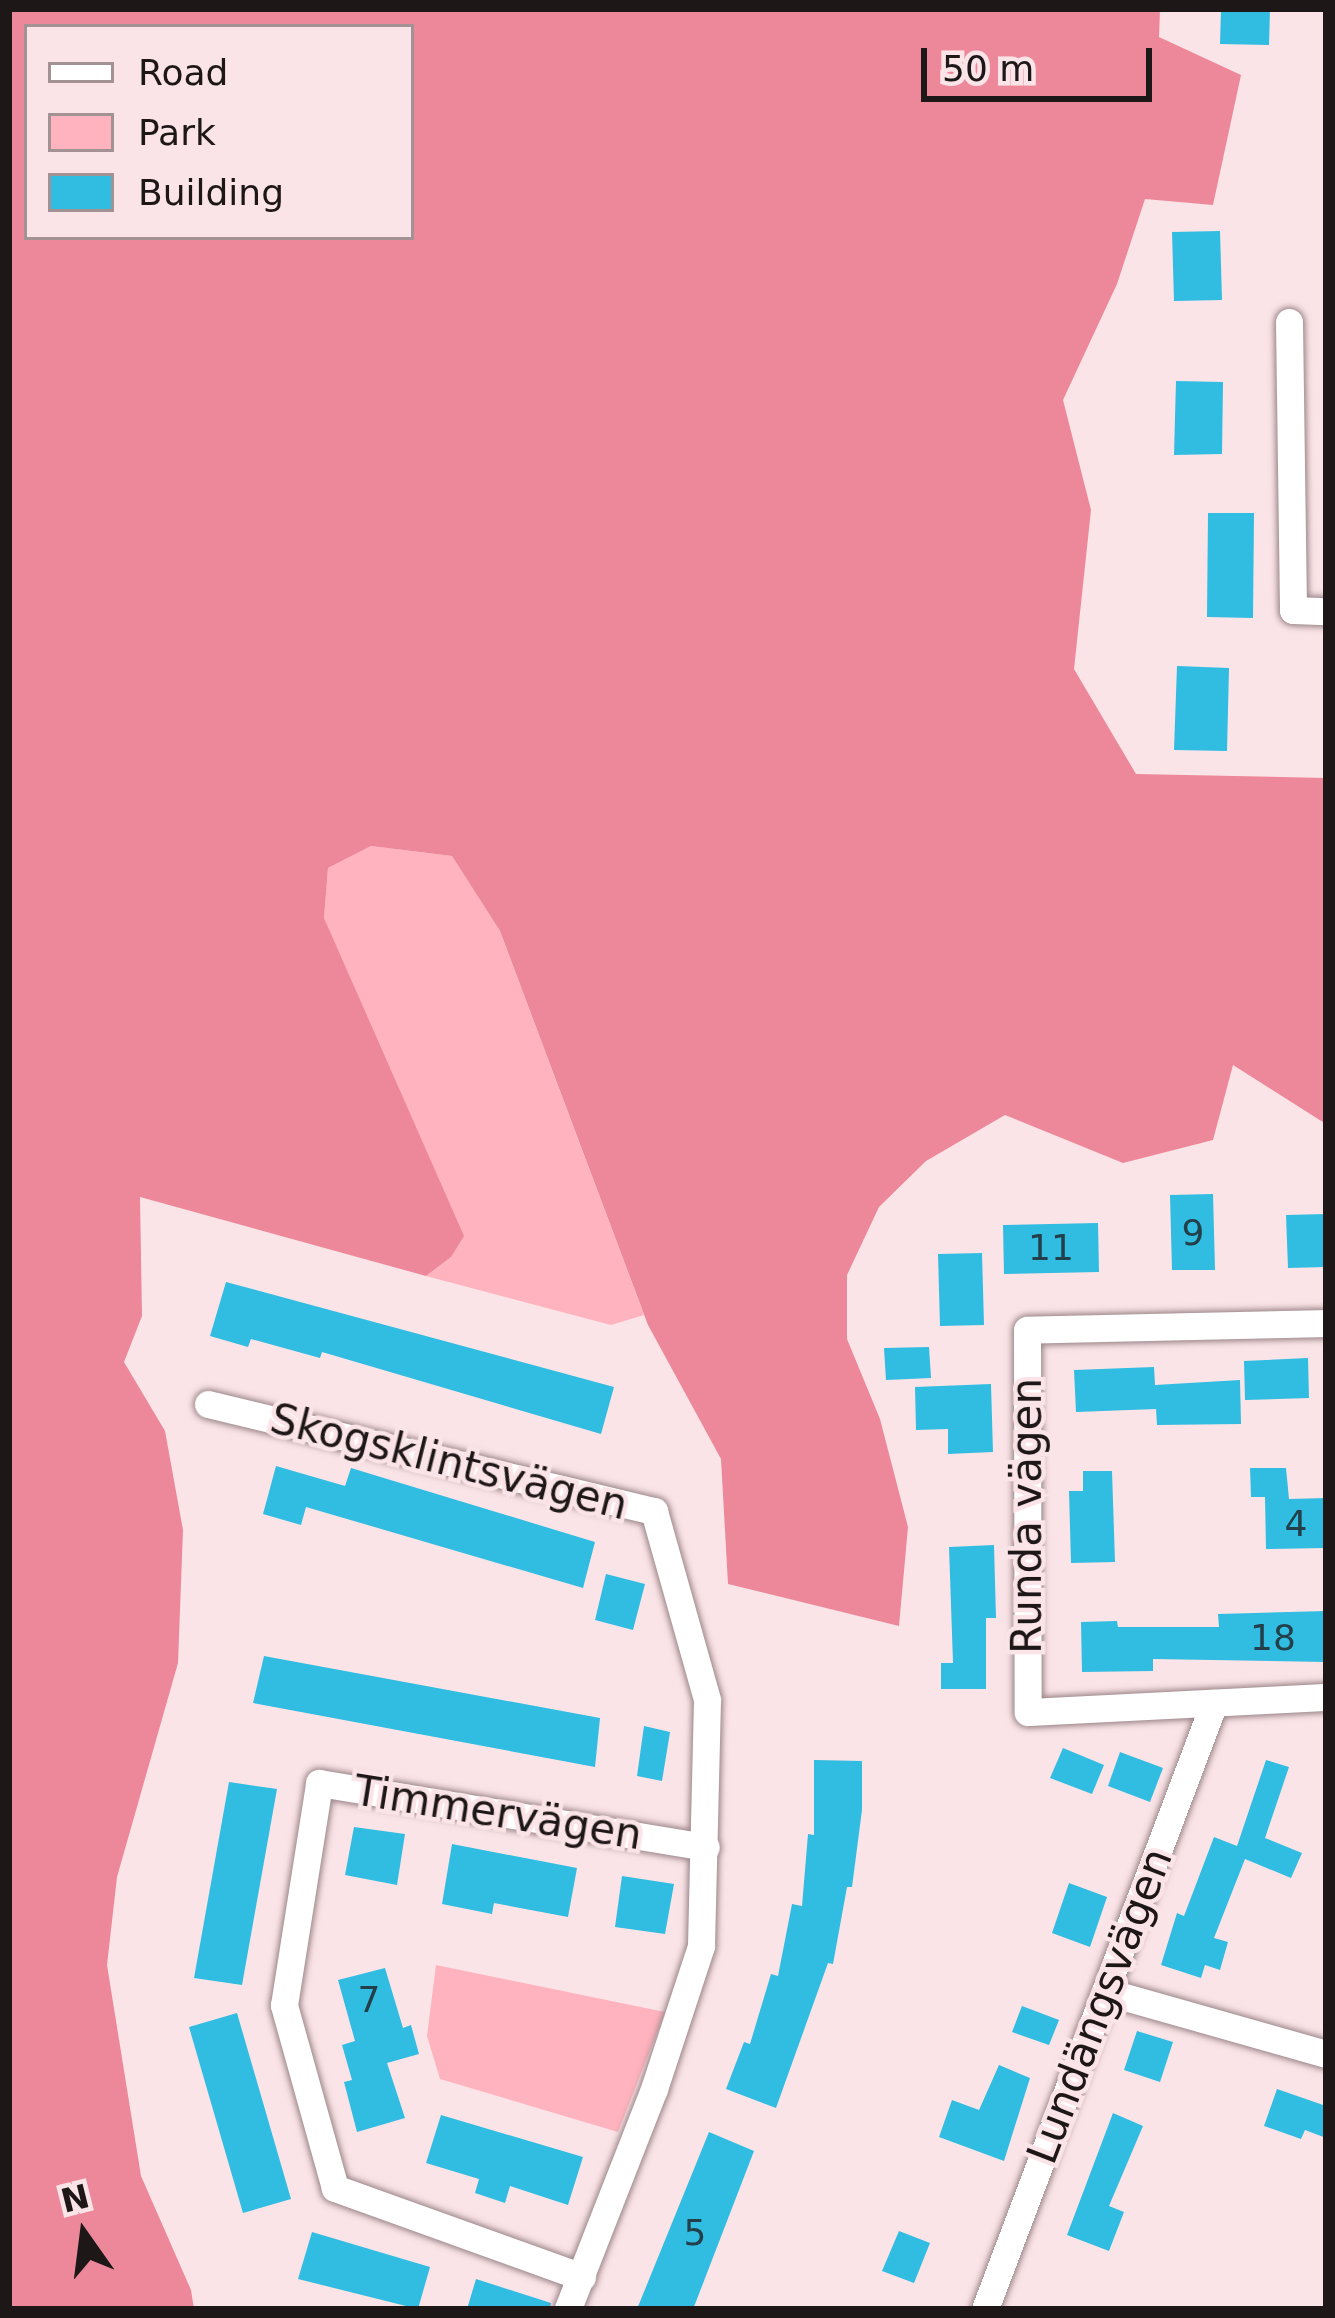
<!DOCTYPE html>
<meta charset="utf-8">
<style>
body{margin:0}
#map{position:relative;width:1335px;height:2318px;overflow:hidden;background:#fbe4e7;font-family:"DejaVu Sans",sans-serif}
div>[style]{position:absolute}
.green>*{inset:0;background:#ffb3be}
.forest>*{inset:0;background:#ec889a}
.building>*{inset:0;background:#31bce1}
.roads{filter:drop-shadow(0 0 3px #9b8689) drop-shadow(0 0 3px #9b8689)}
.minor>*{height:27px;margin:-13.5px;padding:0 13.5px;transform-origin:13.5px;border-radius:13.5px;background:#fff}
span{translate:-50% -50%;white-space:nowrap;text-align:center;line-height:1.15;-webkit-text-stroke:9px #fbe4e7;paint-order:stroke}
.number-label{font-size:36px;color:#23404a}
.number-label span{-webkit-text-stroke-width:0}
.street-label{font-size:42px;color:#1e1718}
.frame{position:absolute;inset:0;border:12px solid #1e1718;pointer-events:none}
.legend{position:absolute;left:24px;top:24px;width:390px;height:216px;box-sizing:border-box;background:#fbe4e7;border:3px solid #a39294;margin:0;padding:15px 21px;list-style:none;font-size:36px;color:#1e1718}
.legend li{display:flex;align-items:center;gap:24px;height:60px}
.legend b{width:60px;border:3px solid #a39294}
.north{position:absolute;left:24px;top:2174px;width:120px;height:120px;-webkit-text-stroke:9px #fbe4e7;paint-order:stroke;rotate:346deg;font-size:33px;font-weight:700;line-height:48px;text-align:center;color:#1e1718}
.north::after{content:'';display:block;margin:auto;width:42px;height:54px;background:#1e1718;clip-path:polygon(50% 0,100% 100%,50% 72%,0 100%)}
.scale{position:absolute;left:921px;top:48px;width:231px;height:54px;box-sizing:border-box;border:6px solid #1e1718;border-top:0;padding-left:15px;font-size:36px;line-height:42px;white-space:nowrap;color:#1e1718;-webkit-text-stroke:9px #fbe4e7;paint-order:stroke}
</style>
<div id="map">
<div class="green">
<i style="clip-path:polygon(371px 846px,452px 856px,500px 931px,644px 1315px,611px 1325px,426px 1276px,451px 1257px,324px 918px,328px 868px)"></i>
<i style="clip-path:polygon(436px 1965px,665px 2012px,618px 2132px,440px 2079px,427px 2036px)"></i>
</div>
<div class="forest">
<i style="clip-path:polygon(evenodd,9px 9px,1160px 9px,1159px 37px,1241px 75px,1213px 205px,1145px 199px,1117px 284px,1063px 400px,1091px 510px,1074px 669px,1136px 774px,1326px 778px,1326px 1124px,1233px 1065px,1213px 1140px,1123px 1163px,1005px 1115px,926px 1161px,879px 1207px,847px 1275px,847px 1339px,880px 1419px,908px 1527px,899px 1626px,728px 1584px,721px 1459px,648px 1325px,500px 931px,452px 856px,371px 846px,328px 868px,324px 918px,464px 1236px,451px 1257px,426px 1276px,140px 1197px,142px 1316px,124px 1362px,165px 1431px,183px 1530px,178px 1663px,117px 1877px,107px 1965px,141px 2176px,191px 2290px,194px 2309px,9px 2309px,9px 9px,27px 27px,411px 27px,411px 237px,27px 237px,27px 27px)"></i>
</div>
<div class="building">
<i style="clip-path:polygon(1221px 9px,1270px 9px,1269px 45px,1220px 44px)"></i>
<i style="clip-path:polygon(1220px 231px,1222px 300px,1174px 301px,1172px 232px)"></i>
<i style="clip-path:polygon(1176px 381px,1223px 382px,1222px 454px,1174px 455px)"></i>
<i style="clip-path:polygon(1208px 513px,1254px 513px,1253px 618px,1207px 617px)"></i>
<i style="clip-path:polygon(1177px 666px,1229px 668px,1227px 751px,1174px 750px)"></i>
<i style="clip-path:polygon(1213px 1194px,1215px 1270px,1172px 1270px,1170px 1195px)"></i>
<i style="clip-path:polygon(1326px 1214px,1326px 1267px,1288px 1268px,1286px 1215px)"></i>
<i style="clip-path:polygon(1098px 1223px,1099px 1272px,1004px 1274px,1003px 1225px)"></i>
<i style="clip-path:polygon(982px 1253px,984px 1325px,940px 1326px,938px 1254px)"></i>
<i style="clip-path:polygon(226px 1282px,614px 1387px,601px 1434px,322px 1352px,320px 1358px,251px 1339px,248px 1347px,210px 1336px)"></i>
<i style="clip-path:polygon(929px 1347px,931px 1378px,886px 1380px,884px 1348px)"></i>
<i style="clip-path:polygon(1308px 1358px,1309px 1398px,1245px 1400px,1244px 1361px)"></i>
<i style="clip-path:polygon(1154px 1367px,1155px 1385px,1240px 1380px,1241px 1424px,1157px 1425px,1156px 1409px,1076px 1412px,1074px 1370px)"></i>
<i style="clip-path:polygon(991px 1384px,993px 1452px,948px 1454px,948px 1429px,916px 1430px,915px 1387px)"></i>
<i style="clip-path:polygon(276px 1466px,345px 1486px,351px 1468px,595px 1542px,583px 1588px,306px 1507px,301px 1525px,263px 1514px)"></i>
<i style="clip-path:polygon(1250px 1468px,1286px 1468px,1289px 1499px,1326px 1498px,1326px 1548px,1266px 1549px,1265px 1497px,1251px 1497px)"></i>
<i style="clip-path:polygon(1083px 1471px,1112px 1471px,1115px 1562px,1071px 1563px,1069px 1491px,1083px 1491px)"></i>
<i style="clip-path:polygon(994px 1545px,996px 1618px,986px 1618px,986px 1689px,941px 1689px,941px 1663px,953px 1663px,949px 1547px)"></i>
<i style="clip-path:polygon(606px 1574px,645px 1584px,633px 1630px,595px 1620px)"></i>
<i style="clip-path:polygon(1326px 1611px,1326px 1662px,1153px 1659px,1153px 1671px,1082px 1672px,1081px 1622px,1117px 1621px,1118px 1627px,1219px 1627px,1218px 1614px)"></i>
<i style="clip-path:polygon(264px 1656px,600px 1718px,595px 1767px,253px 1703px)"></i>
<i style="clip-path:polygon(644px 1726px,670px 1732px,662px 1781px,637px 1776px)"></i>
<i style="clip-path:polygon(1063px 1748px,1104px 1765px,1092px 1794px,1050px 1778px)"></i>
<i style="clip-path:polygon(1120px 1752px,1163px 1768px,1150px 1802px,1108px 1786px)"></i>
<i style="clip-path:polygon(814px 1760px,862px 1761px,862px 1810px,852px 1887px,847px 1887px,833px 1964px,828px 1963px,776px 2108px,726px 2089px,744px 2042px,750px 2044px,771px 1974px,778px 1976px,792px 1904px,802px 1906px,808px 1834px,814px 1835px)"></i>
<i style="clip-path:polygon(1266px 1760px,1289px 1767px,1265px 1838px,1302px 1853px,1291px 1878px,1245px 1859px,1214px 1938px,1228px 1942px,1220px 1970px,1205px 1965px,1201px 1978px,1161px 1965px,1177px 1913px,1184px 1916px,1214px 1837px,1237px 1846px)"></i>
<i style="clip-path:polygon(229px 1782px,277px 1789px,242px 1985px,194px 1978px)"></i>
<i style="clip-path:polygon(354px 1827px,405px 1834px,397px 1885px,345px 1875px)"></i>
<i style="clip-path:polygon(452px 1844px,577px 1868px,568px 1917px,494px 1903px,492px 1914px,442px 1904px)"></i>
<i style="clip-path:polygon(622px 1876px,674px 1884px,665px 1934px,615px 1927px)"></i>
<i style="clip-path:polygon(1069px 1883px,1107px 1897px,1090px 1947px,1052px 1933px)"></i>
<i style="clip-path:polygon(385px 1968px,403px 2028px,411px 2025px,419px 2054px,387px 2063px,405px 2118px,357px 2132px,344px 2082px,352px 2080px,342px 2045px,355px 2041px,338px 1980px)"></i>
<i style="clip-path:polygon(1022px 2006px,1059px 2020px,1049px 2045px,1012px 2032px)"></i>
<i style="clip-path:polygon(237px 2013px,291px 2199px,243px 2213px,189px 2027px)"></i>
<i style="clip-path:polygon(1137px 2031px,1173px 2042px,1160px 2082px,1124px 2070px)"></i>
<i style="clip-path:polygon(999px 2065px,1030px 2078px,1004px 2161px,939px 2137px,952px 2100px,979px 2110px)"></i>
<i style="clip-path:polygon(1277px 2089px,1326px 2106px,1326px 2138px,1305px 2130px,1301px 2139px,1264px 2126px)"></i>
<i style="clip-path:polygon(1113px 2113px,1143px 2126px,1109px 2206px,1124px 2212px,1109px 2251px,1067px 2235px)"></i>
<i style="clip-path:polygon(441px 2115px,583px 2157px,568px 2205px,510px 2186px,505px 2203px,475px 2193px,479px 2179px,426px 2163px)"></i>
<i style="clip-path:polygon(709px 2132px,754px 2151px,697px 2299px,693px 2309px,637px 2309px)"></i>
<i style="clip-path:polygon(899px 2231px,930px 2243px,914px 2283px,882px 2271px)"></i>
<i style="clip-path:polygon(312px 2232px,430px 2267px,418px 2309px,298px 2279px)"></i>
<i style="clip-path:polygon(476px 2279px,551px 2303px,550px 2309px,467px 2309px)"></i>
</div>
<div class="roads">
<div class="minor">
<i style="left:1289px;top:322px;width:288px;rotate:89.2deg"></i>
<i style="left:1293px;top:610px;width:33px;rotate:2deg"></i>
<i style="left:1326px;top:1323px;width:299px;rotate:178.7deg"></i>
<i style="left:1027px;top:1330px;width:382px;rotate:89.9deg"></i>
<i style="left:1028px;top:1712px;width:298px;rotate:-2.9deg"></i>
<i style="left:208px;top:1404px;width:459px;rotate:13.5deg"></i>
<i style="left:654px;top:1511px;width:196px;rotate:74.3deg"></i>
<i style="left:707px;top:1700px;width:246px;rotate:91.4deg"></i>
<i style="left:701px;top:1946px;width:151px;rotate:108.2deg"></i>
<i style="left:654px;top:2089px;width:236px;rotate:111.4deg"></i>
<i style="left:1107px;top:1992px;width:228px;rotate:15.8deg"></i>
<i style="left:582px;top:2277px;width:263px;rotate:-160.2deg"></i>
<i style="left:335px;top:2188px;width:190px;rotate:-105.6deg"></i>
<i style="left:284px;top:2005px;width:225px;rotate:-81deg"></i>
<i style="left:319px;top:1783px;width:392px;rotate:9.4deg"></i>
<i style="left:985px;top:2309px;width:648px;rotate:-69.3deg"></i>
</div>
</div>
<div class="number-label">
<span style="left:1193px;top:1233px">9</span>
<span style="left:1051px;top:1248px">11</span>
<span style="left:1296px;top:1524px">4</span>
<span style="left:1273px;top:1638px">18</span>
<span style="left:369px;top:2000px">7</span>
<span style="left:695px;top:2233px">5</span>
</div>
<div class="street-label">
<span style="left:449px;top:1462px;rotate:14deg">Skogsklintsvägen</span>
<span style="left:1027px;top:1516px;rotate:-90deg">Runda vägen</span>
<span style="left:498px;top:1813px;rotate:9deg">Timmervägen</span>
<span style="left:1100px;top:2006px;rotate:-69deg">Lundängsvägen</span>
</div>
<div class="frame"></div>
<ul class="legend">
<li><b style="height:15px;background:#fff"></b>Road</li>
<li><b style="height:33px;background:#ffb3be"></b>Park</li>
<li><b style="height:33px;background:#31bce1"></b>Building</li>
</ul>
<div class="north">N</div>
<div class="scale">50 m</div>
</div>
